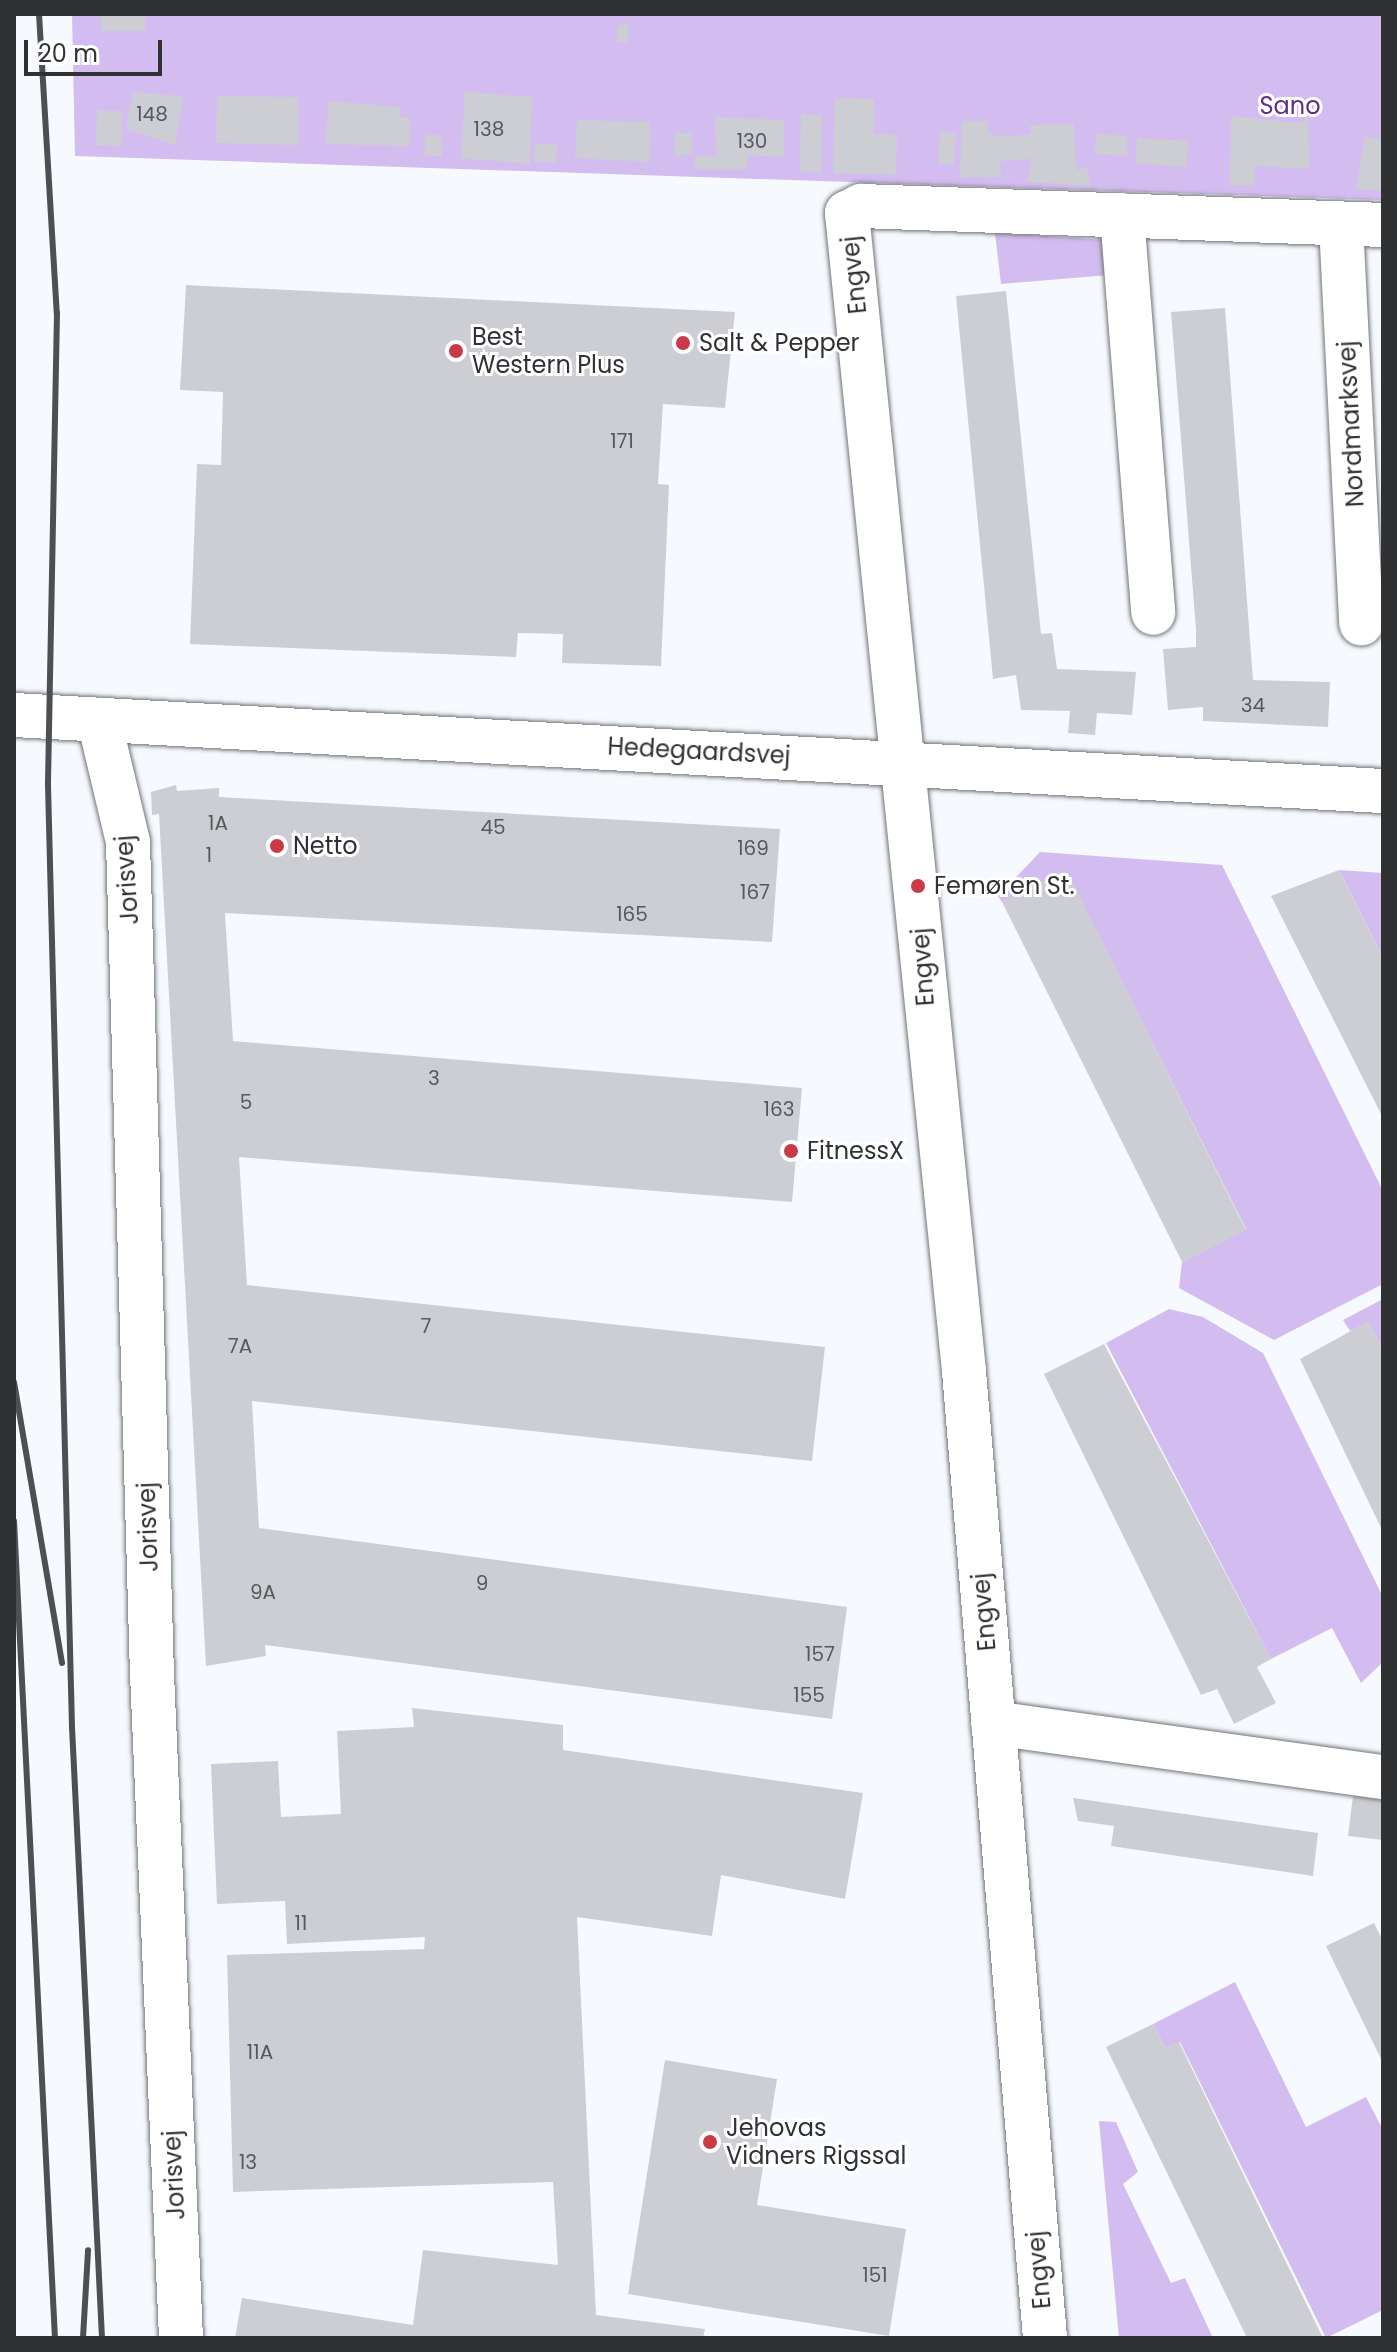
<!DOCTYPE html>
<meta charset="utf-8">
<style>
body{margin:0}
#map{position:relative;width:1397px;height:2352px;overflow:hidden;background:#f6fafe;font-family:Poppins,sans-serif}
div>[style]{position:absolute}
.green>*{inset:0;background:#d3bcf0}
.building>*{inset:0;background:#cdced3}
.roads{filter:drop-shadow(0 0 2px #717478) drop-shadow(0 0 2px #717478)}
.minor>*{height:44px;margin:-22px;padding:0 22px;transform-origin:22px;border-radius:22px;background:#fff}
.rail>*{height:6px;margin:-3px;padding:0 3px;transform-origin:3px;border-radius:3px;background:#4e4f51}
.dots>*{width:22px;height:22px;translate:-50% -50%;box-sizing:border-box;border:4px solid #fff;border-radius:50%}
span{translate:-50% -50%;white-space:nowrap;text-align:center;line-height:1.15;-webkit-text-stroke:6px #fff;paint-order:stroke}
.number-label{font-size:20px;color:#57585b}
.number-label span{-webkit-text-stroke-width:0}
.park-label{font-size:24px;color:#5e2e89}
.street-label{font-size:24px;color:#303133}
.poi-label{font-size:24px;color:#303133}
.left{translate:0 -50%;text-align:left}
.frame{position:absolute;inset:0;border:16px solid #303133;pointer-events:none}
.scale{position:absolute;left:24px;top:40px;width:138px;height:36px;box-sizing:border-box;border:4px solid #303133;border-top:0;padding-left:10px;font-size:24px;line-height:28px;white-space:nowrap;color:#303133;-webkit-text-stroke:6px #fff;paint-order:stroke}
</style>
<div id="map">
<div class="green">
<i style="clip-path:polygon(72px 14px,1383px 14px,1383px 200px,75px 156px)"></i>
<i style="clip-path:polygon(995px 233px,1108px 240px,1109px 275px,1001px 284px)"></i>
<i style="clip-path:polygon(1040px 852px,1222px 865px,1383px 1191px,1383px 1284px,1274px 1340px,1179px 1288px,1182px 1262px,1246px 1229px,1066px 871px,1002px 902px,998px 896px)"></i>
<i style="clip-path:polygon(1339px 870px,1383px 873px,1383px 958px)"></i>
<i style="clip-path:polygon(1383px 1299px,1383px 1350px,1369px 1322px,1350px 1331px,1343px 1320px)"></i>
<i style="clip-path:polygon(1169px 1309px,1203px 1317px,1263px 1353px,1383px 1597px,1383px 1662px,1361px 1683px,1332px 1628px,1271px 1659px,1106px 1343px)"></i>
<i style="clip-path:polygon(1235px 1982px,1306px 2127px,1366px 2097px,1383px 2130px,1383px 2310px,1326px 2338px,1180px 2042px,1165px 2048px,1153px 2024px)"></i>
<i style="clip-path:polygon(1099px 2121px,1116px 2122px,1138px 2172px,1123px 2184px,1171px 2283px,1185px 2278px,1213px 2338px,1119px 2338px)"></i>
</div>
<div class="building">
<i style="clip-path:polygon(101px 14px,145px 14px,145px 31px,101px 31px)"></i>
<i style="clip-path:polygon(618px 25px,629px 25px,628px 42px,617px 42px)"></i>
<i style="clip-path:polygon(133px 92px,183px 96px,175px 145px,126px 129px)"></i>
<i style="clip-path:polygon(465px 92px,532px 97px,530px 164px,461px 158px)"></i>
<i style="clip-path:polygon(217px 96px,298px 97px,298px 145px,216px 143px)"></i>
<i style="clip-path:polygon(835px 98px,874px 99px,874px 134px,897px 135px,896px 175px,833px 173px)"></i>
<i style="clip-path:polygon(329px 101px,400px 107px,400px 117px,410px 118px,409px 146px,325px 144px)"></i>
<i style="clip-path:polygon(97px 110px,122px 111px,121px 146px,96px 145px)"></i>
<i style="clip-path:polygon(801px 114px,822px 116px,821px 173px,800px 171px)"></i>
<i style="clip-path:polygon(1231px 116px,1300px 123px,1308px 117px,1309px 169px,1254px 166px,1254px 186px,1230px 185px)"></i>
<i style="clip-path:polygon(715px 117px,784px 120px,784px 157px,748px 155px,747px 169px,694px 169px,696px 155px,716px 156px)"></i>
<i style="clip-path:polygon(577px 120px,650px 122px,649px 162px,575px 158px)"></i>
<i style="clip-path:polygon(962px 121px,988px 121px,988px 133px,1000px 137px,1031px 134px,1030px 125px,1074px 124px,1076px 170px,1088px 168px,1090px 186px,1027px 182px,1032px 159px,1000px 161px,1001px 177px,960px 177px)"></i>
<i style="clip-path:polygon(940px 132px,956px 133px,954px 165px,938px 164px)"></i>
<i style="clip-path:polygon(675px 133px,692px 133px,692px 154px,674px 155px)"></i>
<i style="clip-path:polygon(1096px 134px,1127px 136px,1127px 156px,1095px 154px)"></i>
<i style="clip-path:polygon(425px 135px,441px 135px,442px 156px,425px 156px)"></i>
<i style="clip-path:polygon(1365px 137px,1383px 138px,1383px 191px,1356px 189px)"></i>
<i style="clip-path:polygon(1137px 138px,1188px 141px,1186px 167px,1136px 163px)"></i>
<i style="clip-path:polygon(535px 144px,557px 145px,556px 163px,534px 161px)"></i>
<i style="clip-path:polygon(186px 285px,735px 312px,725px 408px,663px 404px,658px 484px,669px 485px,661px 666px,562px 663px,563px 634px,518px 633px,516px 657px,190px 644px,197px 464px,221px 465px,223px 392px,180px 390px)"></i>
<i style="clip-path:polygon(1006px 291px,1041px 634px,1052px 633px,1057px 669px,1136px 672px,1132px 715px,1097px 713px,1095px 735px,1068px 733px,1070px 711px,1021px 710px,1016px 675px,993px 679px,956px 296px)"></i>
<i style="clip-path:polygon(1225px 308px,1253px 680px,1330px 682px,1328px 727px,1203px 721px,1203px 707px,1168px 710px,1163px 649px,1196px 647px,1196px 630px,1171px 312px)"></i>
<i style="clip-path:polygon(176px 785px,177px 791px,219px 788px,219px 797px,780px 829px,772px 942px,225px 913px,233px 1041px,802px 1088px,792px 1202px,239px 1157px,247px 1285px,825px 1347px,812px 1461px,252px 1401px,259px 1528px,847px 1607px,832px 1719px,265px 1645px,266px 1656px,206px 1666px,159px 814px,152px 815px,151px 792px)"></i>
<i style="clip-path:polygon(1066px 870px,1246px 1230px,1182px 1262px,1002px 902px)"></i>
<i style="clip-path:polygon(1339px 870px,1383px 958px,1383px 1118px,1271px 896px)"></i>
<i style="clip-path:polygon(1369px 1321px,1383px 1350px,1383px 1532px,1300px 1359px)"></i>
<i style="clip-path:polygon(1104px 1344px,1271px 1659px,1257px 1667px,1276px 1703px,1234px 1724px,1217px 1689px,1201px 1695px,1044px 1374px)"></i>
<i style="clip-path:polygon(412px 1708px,563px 1725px,563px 1750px,863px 1793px,845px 1899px,721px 1875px,712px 1936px,577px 1917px,596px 2315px,705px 2329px,703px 2338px,235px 2338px,242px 2298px,413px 2325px,423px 2250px,558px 2265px,553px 2182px,233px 2192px,227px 1955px,424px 1949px,425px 1937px,287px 1944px,285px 1901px,217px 1904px,211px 1764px,278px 1761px,281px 1817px,341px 1814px,337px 1731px,414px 1727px)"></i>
<i style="clip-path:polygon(1353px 1796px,1383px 1800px,1383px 1840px,1348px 1836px)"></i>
<i style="clip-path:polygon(1073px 1798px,1318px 1833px,1313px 1876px,1111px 1846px,1114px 1826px,1078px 1821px)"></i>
<i style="clip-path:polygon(1374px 1923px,1383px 1941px,1383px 2063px,1326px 1946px)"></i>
<i style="clip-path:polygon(1153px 2024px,1165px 2048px,1179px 2042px,1323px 2338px,1247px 2338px,1106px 2047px)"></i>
<i style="clip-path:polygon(665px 2060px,777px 2079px,757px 2205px,906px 2229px,889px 2336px,628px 2294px)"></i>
</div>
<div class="roads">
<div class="minor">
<i style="left:1122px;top:215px;width:399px;rotate:85.5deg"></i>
<i style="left:1341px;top:224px;width:400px;rotate:87.1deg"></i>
<i style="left:14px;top:715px;width:1371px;rotate:3.18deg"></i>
<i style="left:99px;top:720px;width:125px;rotate:76.6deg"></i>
<i style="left:128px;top:842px;width:832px;rotate:88.35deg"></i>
<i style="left:152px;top:1674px;width:665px;rotate:87.5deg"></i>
<i style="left:993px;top:1723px;width:394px;rotate:7.9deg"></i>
<i style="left:1045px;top:2338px;width:970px;rotate:-94.79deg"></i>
<i style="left:964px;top:1371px;width:1164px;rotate:-95.77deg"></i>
<i style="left:847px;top:213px;width:16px;rotate:-27deg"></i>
<i style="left:861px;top:206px;width:522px;rotate:2.08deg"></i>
</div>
</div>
<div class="rail">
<i style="left:39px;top:14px;width:300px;rotate:86.6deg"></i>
<i style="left:57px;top:313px;width:472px;rotate:91.1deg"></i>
<i style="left:48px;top:785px;width:942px;rotate:88.54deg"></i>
<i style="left:72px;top:1727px;width:612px;rotate:87.19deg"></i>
<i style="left:14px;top:1382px;width:285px;rotate:80.3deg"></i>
<i style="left:14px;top:1521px;width:818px;rotate:87.13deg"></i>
<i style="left:83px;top:2338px;width:88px;rotate:-86.7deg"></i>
</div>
<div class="dots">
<i style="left:683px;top:343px;background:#c93946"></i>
<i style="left:456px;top:351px;background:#c93946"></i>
<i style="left:277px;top:846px;background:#c93946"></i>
<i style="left:918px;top:886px;background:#c93946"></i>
<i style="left:791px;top:1151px;background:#c93946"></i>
<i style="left:710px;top:2142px;background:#c93946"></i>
</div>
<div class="number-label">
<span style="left:152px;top:114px">148</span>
<span style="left:489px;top:129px">138</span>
<span style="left:752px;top:141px">130</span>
<span style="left:622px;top:441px">171</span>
<span style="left:1253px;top:705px">34</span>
<span style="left:218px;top:823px">1A</span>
<span style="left:493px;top:827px">45</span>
<span style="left:753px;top:848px">169</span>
<span style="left:209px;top:855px">1</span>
<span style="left:755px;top:892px">167</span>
<span style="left:632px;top:914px">165</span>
<span style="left:434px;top:1078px">3</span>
<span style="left:246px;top:1102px">5</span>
<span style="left:779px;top:1109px">163</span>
<span style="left:426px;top:1326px">7</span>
<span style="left:240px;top:1346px">7A</span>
<span style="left:482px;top:1583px">9</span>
<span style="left:263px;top:1592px">9A</span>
<span style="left:820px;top:1654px">157</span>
<span style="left:809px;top:1695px">155</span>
<span style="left:301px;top:1923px">11</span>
<span style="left:260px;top:2052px">11A</span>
<span style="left:248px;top:2162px">13</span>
<span style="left:875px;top:2275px">151</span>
</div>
<div class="park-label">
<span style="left:1290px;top:106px">Sano</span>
</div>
<div class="street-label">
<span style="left:854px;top:275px;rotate:-96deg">Engvej</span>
<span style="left:1351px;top:424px;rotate:-93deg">Nordmarksvej</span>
<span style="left:699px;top:751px;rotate:3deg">Hedegaardsvej</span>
<span style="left:127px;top:880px;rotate:-94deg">Jorisvej</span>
<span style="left:923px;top:967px;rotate:-94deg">Engvej</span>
<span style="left:148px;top:1527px;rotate:-92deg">Jorisvej</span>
<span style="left:984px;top:1612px;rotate:-95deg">Engvej</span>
<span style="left:174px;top:2175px;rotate:-93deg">Jorisvej</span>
<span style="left:1039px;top:2270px;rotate:-95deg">Engvej</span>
</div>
<div class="poi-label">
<span class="left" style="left:472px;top:351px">Best<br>Western Plus</span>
<span class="left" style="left:699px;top:343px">Salt &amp; Pepper</span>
<span class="left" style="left:293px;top:846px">Netto</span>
<span class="left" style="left:934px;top:886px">Femøren St.</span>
<span class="left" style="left:807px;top:1151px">FitnessX</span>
<span class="left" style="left:726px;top:2142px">Jehovas<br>Vidners Rigssal</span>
</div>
<div class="frame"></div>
<div class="scale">20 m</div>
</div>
